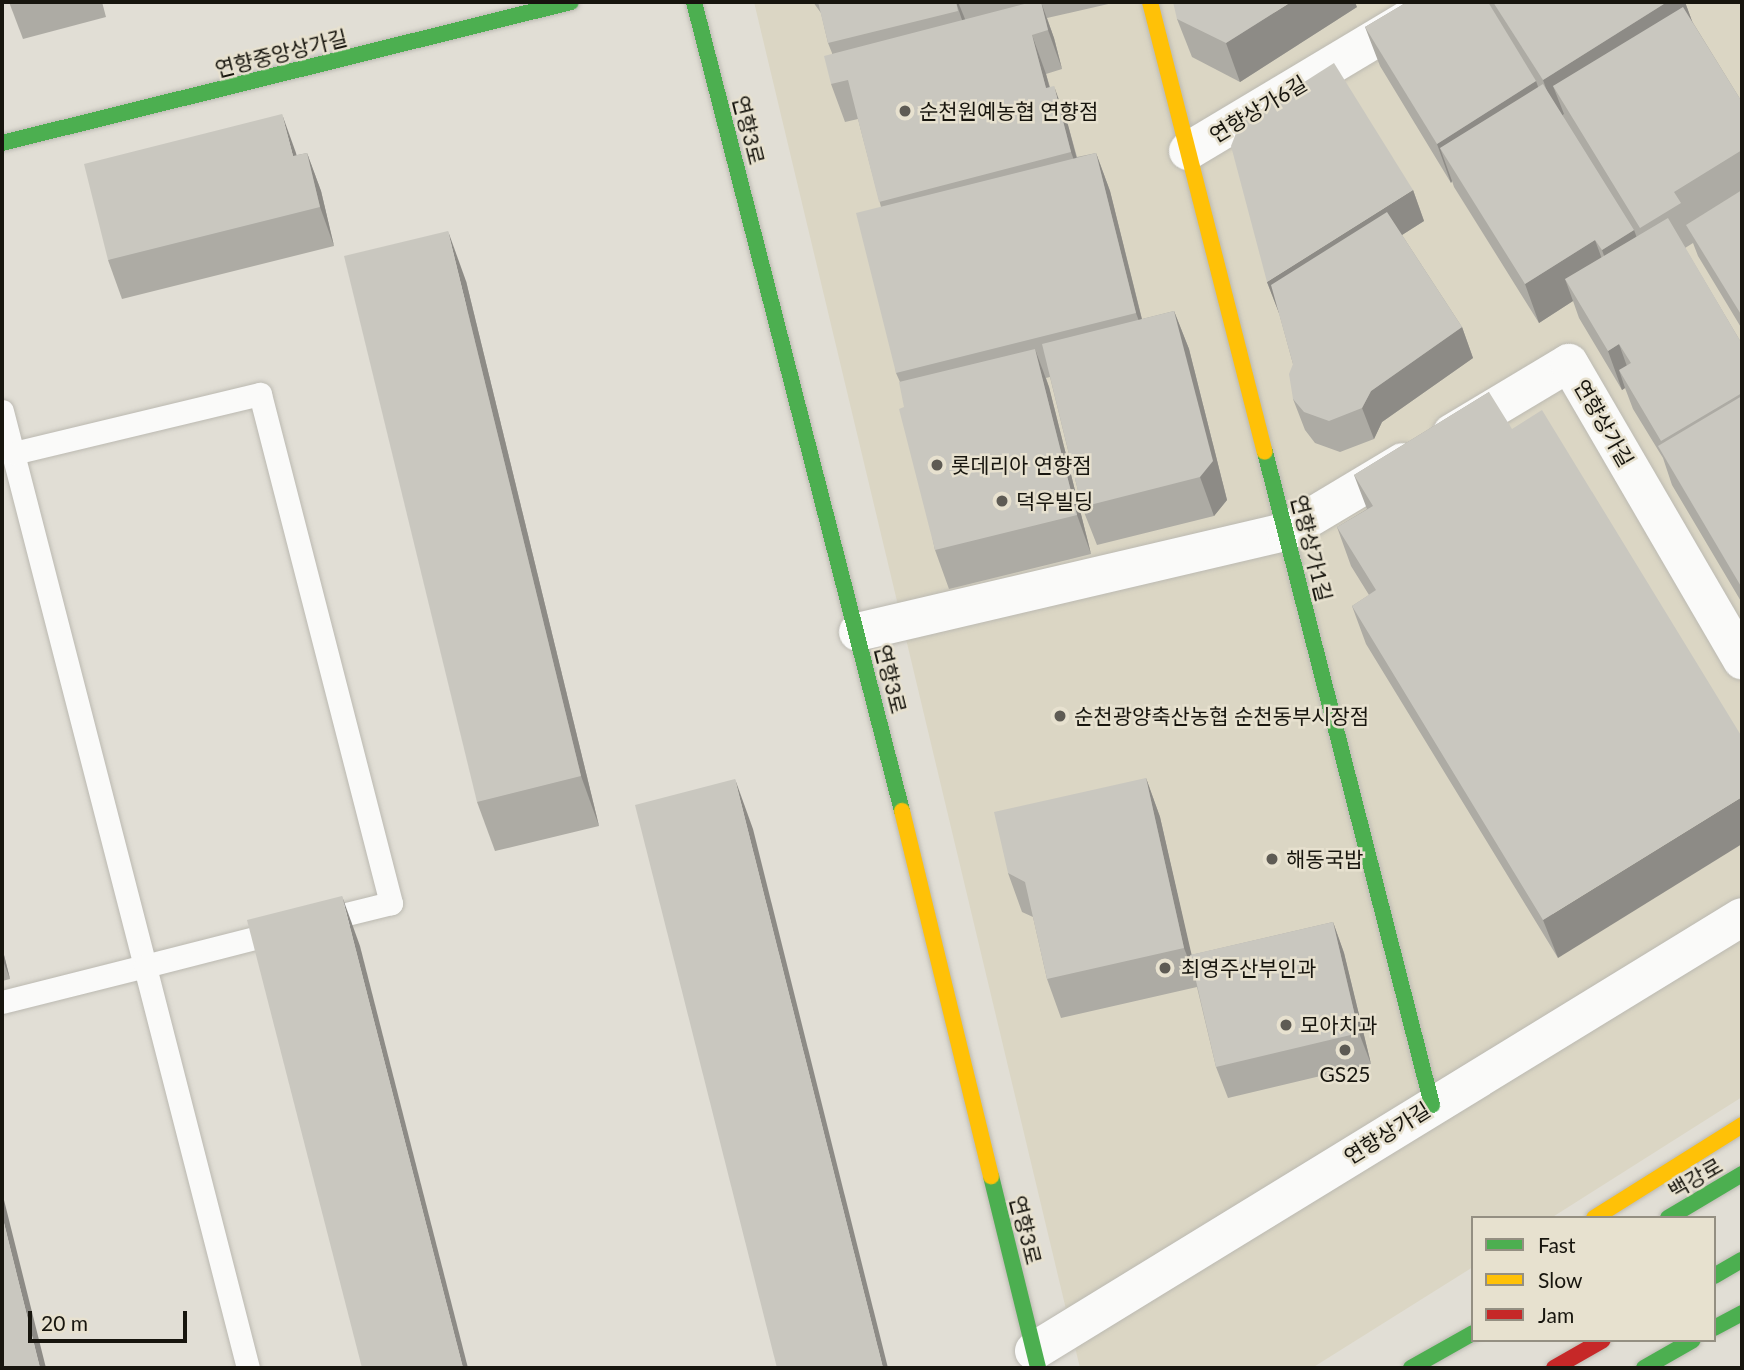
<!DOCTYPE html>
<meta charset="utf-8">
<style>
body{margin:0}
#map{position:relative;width:1744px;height:1370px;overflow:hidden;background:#e1ded5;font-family:Lato,"Noto Sans KR",sans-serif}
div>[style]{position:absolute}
.built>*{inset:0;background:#dbd6c4}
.roads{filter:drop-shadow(0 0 2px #bbb9b1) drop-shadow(0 0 2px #bbb9b1)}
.lane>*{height:23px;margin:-11.5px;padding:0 11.5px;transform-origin:11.5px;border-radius:11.5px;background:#fafaf9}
.street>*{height:38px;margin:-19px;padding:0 19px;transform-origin:19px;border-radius:19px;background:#fafaf9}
.fast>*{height:16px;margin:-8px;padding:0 8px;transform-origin:8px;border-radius:8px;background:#4caf50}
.slow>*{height:16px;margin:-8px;padding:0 8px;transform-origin:8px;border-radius:8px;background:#ffc107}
.jam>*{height:16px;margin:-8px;padding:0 8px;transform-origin:8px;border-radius:8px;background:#c62828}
.wall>*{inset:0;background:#adaba4}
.shaded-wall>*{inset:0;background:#8d8b86}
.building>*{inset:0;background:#c9c7bf}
.dots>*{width:19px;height:19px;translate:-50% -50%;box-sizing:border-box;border:4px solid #e7e1cf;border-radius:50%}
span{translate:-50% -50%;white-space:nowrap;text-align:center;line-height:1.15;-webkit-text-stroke:5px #e7e1cf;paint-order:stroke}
.street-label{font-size:21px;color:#17150e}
.poi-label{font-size:21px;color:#17150e}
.left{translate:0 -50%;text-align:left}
.frame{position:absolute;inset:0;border:4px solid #17150e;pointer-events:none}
.legend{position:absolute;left:1471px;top:1216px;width:245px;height:126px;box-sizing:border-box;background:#e7e1cf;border:2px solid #948f82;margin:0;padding:9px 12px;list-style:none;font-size:21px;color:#17150e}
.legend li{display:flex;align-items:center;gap:14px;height:35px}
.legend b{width:35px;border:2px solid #948f82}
.scale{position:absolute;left:28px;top:1311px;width:159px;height:32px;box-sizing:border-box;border:4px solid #17150e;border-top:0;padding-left:9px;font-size:21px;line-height:24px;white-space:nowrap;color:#17150e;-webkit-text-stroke:5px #e7e1cf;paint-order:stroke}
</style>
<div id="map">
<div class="built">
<i style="clip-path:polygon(754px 2px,1742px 2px,1742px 1097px,1551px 1218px,1473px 1218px,1473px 1267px,1312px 1368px,1080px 1368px)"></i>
</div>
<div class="roads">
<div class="lane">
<i style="left:2px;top:411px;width:573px;rotate:75.55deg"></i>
<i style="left:145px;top:966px;width:147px;rotate:165.9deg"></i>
<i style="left:14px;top:453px;width:253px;rotate:-13.5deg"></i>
<i style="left:260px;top:394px;width:526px;rotate:75.57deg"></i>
<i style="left:391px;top:903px;width:75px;rotate:166.1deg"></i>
<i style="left:248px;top:1368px;width:415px;rotate:-104.4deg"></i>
<i style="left:145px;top:966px;width:141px;rotate:-14.3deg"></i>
</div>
<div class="street">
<i style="left:1188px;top:151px;width:290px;rotate:-30.9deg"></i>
<i style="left:1452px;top:433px;width:136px;rotate:-30.9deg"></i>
<i style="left:1569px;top:363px;width:344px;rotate:59.8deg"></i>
<i style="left:858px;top:632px;width:440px;rotate:-13.2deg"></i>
<i style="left:1286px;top:532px;width:136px;rotate:-30.9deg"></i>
<i style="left:1034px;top:1351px;width:830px;rotate:-31.51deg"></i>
</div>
<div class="fast">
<i style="left:694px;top:2px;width:835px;rotate:75.58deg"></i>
<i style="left:2px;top:143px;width:586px;rotate:-13.92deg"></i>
<i style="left:1265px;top:452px;width:674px;rotate:75.65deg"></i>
<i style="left:991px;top:1176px;width:198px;rotate:76.2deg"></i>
<i style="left:1668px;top:1218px;width:86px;rotate:-30.7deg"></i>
<i style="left:1714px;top:1276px;width:32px;rotate:-30deg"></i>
<i style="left:1714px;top:1328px;width:32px;rotate:-28deg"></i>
<i style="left:1411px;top:1368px;width:71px;rotate:-29.4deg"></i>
<i style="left:1644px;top:1368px;width:56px;rotate:-29.7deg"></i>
</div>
<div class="slow">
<i style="left:1150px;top:2px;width:464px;rotate:75.7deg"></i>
<i style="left:902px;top:811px;width:376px;rotate:76.3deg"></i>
<i style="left:1594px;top:1218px;width:175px;rotate:-32.1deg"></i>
</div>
<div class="jam">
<i style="left:1554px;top:1368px;width:56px;rotate:-29.7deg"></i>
</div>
</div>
<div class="wall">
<i style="clip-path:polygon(9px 2px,102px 2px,106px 17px,23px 39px)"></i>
<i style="clip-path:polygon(813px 2px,1117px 2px,1047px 18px,1054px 38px,1062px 69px,1046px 74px,1050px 87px,1068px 125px,1077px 157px,1096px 153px,1110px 191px,1142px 319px,1174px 311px,1189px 349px,1227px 500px,1214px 516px,1097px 545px,1082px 507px,1050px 377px,1046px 378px,1049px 387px,1091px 554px,949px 589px,935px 550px,900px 382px,896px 373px,881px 207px,858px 119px,845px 122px,831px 84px,832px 53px,828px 43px,821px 13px)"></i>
<i style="clip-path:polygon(1407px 2px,1685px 2px,1692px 21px,1742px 102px,1742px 329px,1698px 256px,1693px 243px,1685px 248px,1742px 344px,1742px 603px,1672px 485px,1663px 458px,1633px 409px,1625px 388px,1622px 390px,1579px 318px,1573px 301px,1539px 323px,1454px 187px,1452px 181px,1451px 183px,1380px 66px,1365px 27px)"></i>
<i style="clip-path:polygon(1357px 7px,1240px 82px,1192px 57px,1177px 19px)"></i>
<i style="clip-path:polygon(307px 153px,321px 191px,334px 246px,122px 299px,108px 260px,297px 155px)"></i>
<i style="clip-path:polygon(1413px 190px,1424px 221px,1402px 235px,1462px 327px,1473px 358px,1382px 422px,1374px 439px,1340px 452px,1315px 443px,1305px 430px,1293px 399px,1293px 364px,1279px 313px,1267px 282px)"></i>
<i style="clip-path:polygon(466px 281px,599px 826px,495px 851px,477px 802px)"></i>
<i style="clip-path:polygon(1489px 392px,1558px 958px,1366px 644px,1352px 606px,1369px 595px,1351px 566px,1337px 527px,1367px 509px,1354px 475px)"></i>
<i style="clip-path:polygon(1146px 778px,1160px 817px,1191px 955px,1333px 922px,1344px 953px,1371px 1064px,1228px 1098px,1216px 1067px,1197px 987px,1061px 1018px,1047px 979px,1033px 917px,1022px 912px,1008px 873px)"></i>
<i style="clip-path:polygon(2px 947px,10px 979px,2px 981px)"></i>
</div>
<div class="shaded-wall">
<i style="clip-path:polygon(956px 2px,958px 2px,965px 19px,972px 50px)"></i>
<i style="clip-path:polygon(1041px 2px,1054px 38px,1062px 69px,1048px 30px)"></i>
<i style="clip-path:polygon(1291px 2px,1355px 2px,1357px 7px,1240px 82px,1226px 43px)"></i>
<i style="clip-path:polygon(1667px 2px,1685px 2px,1696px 32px,1553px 86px,1564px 114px,1557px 119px,1543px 80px)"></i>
<i style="clip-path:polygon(1032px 35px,1046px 74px,1060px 127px,1046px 88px)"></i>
<i style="clip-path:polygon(1536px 81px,1550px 120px,1440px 148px,1452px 181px,1451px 183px,1437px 144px)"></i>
<i style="clip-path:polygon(1054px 86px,1068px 125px,1085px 190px,1071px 152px)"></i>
<i style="clip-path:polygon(282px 114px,296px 153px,307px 195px,293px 156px)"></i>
<i style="clip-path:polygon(307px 153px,321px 191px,334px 246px,320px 207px)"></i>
<i style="clip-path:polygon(1096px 153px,1110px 191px,1150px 352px,1136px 313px)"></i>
<i style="clip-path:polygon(1413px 190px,1424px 221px,1279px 313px,1267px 282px)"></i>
<i style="clip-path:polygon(1634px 230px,1648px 268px,1616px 289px,1602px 250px)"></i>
<i style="clip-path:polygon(448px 231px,466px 281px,599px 826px,581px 776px)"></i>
<i style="clip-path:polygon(1595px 240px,1609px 278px,1565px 279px,1573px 301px,1539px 323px,1525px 284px)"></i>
<i style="clip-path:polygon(1174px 311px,1189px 349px,1227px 500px,1214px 516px,1200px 477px)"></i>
<i style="clip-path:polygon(1462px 327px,1473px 358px,1382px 422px,1374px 439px,1362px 408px,1371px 391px)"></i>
<i style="clip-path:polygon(1619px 344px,1633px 383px,1619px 370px,1625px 388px,1622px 390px,1608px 351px)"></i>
<i style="clip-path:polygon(1035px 349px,1049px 387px,1091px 554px,1077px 515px)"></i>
<i style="clip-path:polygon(1146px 778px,1160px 817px,1199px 987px,1184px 948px)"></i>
<i style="clip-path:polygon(735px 779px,753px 829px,888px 1368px,883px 1368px)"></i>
<i style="clip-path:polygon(1742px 797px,1742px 844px,1558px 958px,1543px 920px)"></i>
<i style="clip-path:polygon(342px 896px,360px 946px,468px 1368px,463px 1368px)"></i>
<i style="clip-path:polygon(1333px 922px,1344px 953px,1371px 1064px,1359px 1033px)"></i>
<i style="clip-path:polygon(2px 947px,10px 979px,2px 958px)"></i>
<i style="clip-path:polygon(2px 1192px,46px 1368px,40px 1368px,2px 1215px)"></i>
</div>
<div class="building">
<i style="clip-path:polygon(818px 2px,956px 2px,958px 11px,828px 43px)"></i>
<i style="clip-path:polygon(1032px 2px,1041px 2px,1048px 30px,1032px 35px,1046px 88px,1054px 86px,1071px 152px,879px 202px,848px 80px,831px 84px,824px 56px)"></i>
<i style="clip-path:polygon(1173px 2px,1291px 2px,1226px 43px,1177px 19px)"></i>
<i style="clip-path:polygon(1407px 2px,1488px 2px,1536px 81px,1437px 144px,1365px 27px)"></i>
<i style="clip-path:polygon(1493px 2px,1667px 2px,1543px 80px)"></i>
<i style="clip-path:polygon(1683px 7px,1742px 102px,1742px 150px,1674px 192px,1681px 203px,1640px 228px,1553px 86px)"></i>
<i style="clip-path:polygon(1334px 63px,1413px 190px,1267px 282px,1231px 146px,1240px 123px)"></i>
<i style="clip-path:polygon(1543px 84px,1634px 230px,1602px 250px,1595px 240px,1525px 284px,1440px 148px)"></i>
<i style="clip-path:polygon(282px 114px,293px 156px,307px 153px,320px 207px,108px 260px,84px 164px)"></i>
<i style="clip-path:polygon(1096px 153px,1136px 313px,896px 373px,856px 213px)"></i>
<i style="clip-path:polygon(1742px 190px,1742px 316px,1686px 225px)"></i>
<i style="clip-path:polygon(1387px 212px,1462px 327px,1371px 391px,1362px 408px,1329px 421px,1304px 412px,1293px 399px,1289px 374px,1293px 364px,1271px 285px)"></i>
<i style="clip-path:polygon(1668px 218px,1742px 344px,1742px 393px,1661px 441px,1619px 370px,1631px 363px,1619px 344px,1608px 351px,1565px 279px)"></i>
<i style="clip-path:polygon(448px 231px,581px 776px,477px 802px,344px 256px)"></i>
<i style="clip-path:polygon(1174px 311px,1213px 461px,1200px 477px,1082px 507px,1042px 344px)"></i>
<i style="clip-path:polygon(1035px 349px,1077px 515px,935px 550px,899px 409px,904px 407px,899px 382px)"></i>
<i style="clip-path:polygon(1489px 392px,1512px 429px,1542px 410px,1742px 737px,1742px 797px,1543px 920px,1352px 606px,1376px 590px,1337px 527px,1373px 506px,1354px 475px)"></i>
<i style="clip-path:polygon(1742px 396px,1742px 588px,1658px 446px)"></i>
<i style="clip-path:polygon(1146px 778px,1184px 948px,1047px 979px,1025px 882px,1008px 873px,994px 812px)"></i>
<i style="clip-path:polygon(735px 779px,883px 1368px,777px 1368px,635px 805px)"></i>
<i style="clip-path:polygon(342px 896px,463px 1368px,362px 1368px,247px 920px)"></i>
<i style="clip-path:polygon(1333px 922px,1359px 1033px,1216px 1067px,1190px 955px)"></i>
<i style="clip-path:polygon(2px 1215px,40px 1368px,2px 1368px)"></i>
</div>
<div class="dots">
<i style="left:905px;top:111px;background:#5e5b54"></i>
<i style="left:937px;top:465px;background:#5e5b54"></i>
<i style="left:1002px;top:501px;background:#5e5b54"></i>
<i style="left:1060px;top:716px;background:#5e5b54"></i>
<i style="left:1272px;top:859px;background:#5e5b54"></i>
<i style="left:1165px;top:968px;background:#5e5b54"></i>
<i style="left:1286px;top:1025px;background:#5e5b54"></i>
<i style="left:1345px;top:1050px;background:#5e5b54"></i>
</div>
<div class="street-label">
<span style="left:281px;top:53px;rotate:-14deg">연향중앙상가길</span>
<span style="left:1258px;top:109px;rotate:-31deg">연향상가6길</span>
<span style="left:749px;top:130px;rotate:76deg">연향3로</span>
<span style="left:1604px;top:423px;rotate:60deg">연향상가길</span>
<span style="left:1312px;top:548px;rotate:76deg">연향상가1길</span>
<span style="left:891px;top:679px;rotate:76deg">연향3로</span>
<span style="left:1387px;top:1133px;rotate:-32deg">연향상가길</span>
<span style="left:1695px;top:1178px;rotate:-30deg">백강로</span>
<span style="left:1026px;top:1230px;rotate:76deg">연향3로</span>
</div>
<div class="poi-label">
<span class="left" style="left:919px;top:111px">순천원예농협 연향점</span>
<span class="left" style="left:951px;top:465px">롯데리아 연향점</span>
<span class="left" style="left:1016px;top:501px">덕우빌딩</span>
<span class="left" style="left:1074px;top:716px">순천광양축산농협 순천동부시장점</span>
<span class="left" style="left:1286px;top:859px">해동국밥</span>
<span class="left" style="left:1181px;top:968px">최영주산부인과</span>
<span class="left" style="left:1300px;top:1025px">모아치과</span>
<span style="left:1345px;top:1074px">GS25</span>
</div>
<div class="frame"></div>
<ul class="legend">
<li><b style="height:9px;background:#4caf50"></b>Fast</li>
<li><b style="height:9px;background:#ffc107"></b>Slow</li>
<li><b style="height:9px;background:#c62828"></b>Jam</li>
</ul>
<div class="scale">20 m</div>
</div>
